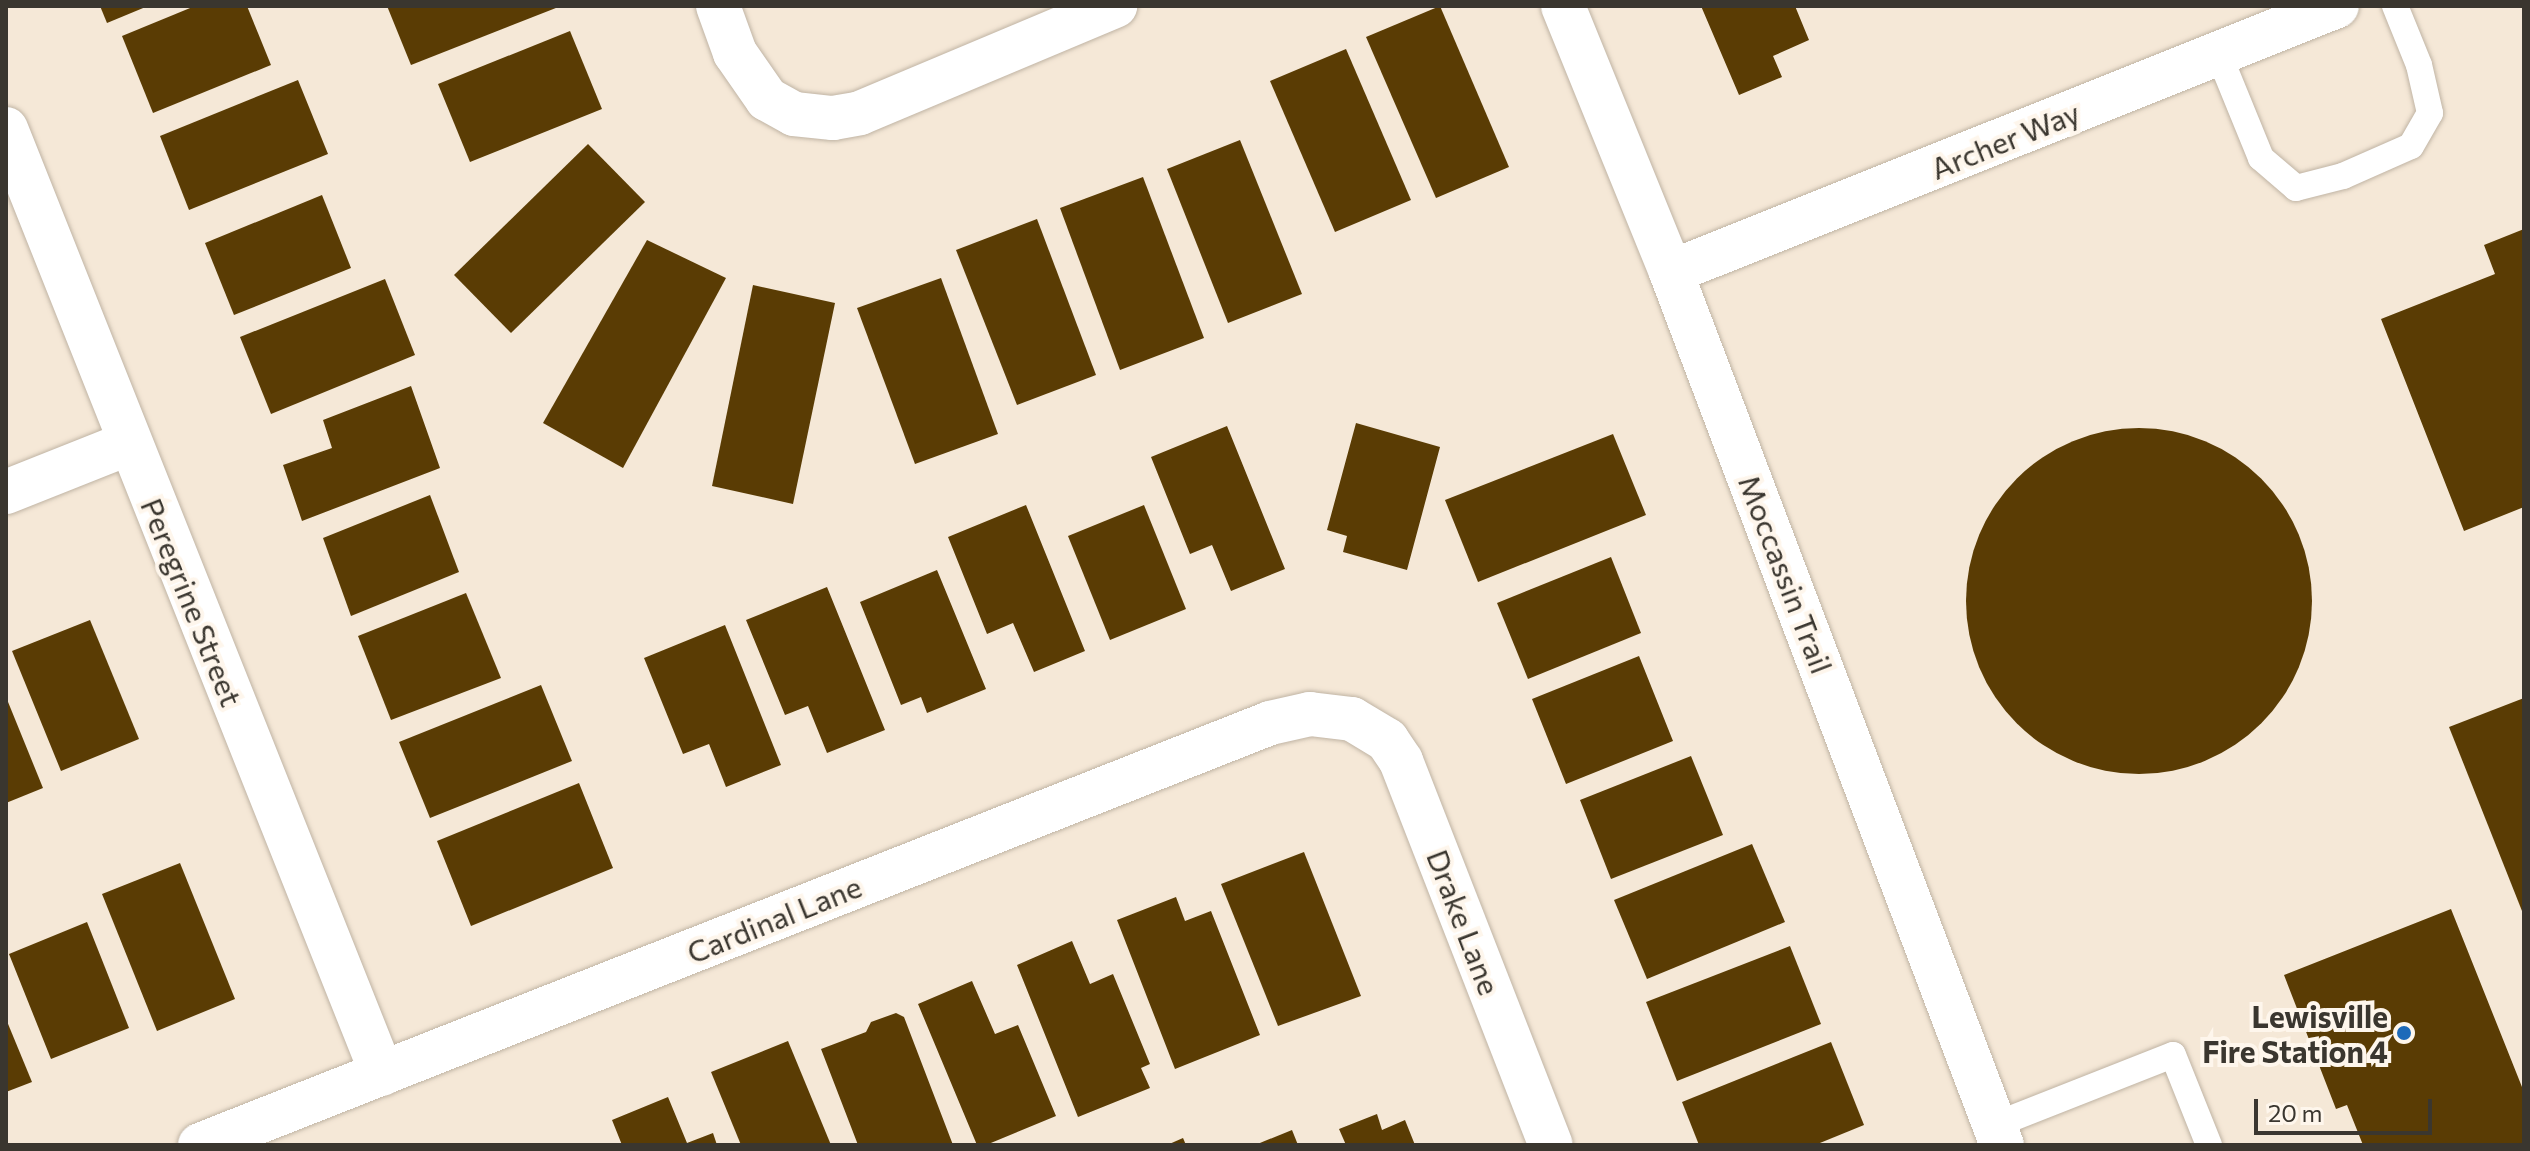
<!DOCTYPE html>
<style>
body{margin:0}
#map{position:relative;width:2530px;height:1151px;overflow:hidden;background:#f5e8d7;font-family:Commissioner,sans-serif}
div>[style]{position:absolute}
.building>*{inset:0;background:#5a3c04}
.round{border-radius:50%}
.roads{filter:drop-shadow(0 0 2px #c0b4a4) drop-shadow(0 0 2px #c0b4a4)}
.lane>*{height:26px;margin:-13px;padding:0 13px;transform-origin:13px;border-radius:13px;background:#fff}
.street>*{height:44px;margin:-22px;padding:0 22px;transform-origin:22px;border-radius:22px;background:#fff}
.dots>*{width:22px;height:22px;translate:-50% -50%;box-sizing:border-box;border:4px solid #fef6ec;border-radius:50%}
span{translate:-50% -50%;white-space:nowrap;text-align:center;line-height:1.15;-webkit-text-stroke:8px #fef6ec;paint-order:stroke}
.street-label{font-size:30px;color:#3a362f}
.poi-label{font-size:30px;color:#3a362f;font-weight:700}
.right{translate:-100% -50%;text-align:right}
.frame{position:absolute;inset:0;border:8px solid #3a362f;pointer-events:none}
.scale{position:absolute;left:2254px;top:1099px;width:178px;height:36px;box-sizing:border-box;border:4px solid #3a362f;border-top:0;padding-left:10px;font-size:24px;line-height:28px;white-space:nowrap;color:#3a362f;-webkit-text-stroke:6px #fef6ec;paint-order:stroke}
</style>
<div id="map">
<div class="building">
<i style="clip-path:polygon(100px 6px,148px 6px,107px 23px)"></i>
<i style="clip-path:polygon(195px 6px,247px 6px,271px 65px,153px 113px,122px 36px)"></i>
<i style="clip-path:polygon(387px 6px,561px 6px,411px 65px)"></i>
<i style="clip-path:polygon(1440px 6px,1509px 167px,1436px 198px,1366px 37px)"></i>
<i style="clip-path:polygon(1701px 6px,1795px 6px,1809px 40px,1773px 56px,1782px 77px,1739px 95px)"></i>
<i style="clip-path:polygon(570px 31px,602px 109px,470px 162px,438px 84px)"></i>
<i style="clip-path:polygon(1346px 49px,1411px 200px,1335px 232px,1270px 81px)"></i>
<i style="clip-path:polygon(298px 80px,328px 154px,189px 210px,160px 136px)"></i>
<i style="clip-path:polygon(1240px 140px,1302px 294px,1228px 323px,1167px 169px)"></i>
<i style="clip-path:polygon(588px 144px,645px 202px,511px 333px,454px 275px)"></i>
<i style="clip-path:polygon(1143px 177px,1204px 338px,1120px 370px,1060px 208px)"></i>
<i style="clip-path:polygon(322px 195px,351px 268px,234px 315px,205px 243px)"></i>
<i style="clip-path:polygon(1037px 219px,1096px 375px,1017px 405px,956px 250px)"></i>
<i style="clip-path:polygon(2524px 229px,2524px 507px,2464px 531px,2381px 319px,2495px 274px,2484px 245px)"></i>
<i style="clip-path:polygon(647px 240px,726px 278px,623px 468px,543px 423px)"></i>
<i style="clip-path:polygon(941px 278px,998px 434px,915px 464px,857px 308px)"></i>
<i style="clip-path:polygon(385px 279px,415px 355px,271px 414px,240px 337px)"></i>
<i style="clip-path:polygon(753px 285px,835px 303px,793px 504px,712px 486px)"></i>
<i style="clip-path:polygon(411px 386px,440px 468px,302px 521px,283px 465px,332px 448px,323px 420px)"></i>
<i style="clip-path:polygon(1356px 423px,1440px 447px,1407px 570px,1343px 552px,1347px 536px,1327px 530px)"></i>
<i style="clip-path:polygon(1227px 426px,1285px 569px,1231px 591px,1212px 545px,1190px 554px,1151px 457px)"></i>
<i class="round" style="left:1966px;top:428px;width:346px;height:346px"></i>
<i style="clip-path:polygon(1613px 434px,1646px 515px,1478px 582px,1445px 500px)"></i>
<i style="clip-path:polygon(430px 495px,459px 572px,351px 616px,323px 538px)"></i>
<i style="clip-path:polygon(1026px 505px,1085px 651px,1034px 672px,1013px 623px,987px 634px,948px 537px)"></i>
<i style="clip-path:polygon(1144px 505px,1186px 609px,1110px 640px,1068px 536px)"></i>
<i style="clip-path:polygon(1611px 557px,1641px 633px,1528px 679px,1497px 603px)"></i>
<i style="clip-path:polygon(937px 570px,986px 689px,927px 713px,921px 697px,901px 705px,860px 602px)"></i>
<i style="clip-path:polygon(827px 587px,885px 730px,827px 753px,808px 706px,785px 715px,746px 620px)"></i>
<i style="clip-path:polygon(466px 593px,501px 678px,391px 720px,358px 636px)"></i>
<i style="clip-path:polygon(90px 620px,139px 739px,61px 771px,12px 651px)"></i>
<i style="clip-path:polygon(725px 625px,781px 765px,726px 787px,709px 744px,683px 754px,644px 658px)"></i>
<i style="clip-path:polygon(1639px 656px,1673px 741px,1566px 784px,1532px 699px)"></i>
<i style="clip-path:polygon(541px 685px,572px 761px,430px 818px,399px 742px)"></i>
<i style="clip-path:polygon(6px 697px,43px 788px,6px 803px)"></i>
<i style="clip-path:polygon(2524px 698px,2524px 916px,2449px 727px)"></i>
<i style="clip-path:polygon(1691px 756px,1723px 835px,1611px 879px,1580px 800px)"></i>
<i style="clip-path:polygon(579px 783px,613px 868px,471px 926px,437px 841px)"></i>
<i style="clip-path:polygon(1752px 844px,1785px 922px,1647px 979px,1614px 900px)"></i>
<i style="clip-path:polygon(1304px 852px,1361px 996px,1278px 1026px,1221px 884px)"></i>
<i style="clip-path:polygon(180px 863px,235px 999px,157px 1031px,102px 894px)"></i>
<i style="clip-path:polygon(1176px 897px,1185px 921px,1211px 911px,1260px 1035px,1175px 1069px,1117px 920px)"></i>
<i style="clip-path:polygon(2451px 909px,2524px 1092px,2524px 1145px,2363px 1145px,2347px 1105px,2336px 1109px,2284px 975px)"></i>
<i style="clip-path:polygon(87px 922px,129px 1028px,51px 1059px,9px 954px)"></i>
<i style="clip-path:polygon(1072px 941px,1090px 984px,1113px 974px,1150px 1064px,1141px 1068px,1150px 1088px,1078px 1117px,1017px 965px)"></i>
<i style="clip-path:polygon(1790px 946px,1821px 1024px,1677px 1081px,1646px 1002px)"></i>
<i style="clip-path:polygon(972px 981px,995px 1034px,1018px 1025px,1056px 1116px,986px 1145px,977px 1145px,918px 1004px)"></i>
<i style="clip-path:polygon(896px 1013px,904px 1017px,953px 1145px,858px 1145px,821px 1049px,866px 1032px,871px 1022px)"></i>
<i style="clip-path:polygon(6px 1019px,32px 1082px,6px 1092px)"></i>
<i style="clip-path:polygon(788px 1041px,831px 1145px,741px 1145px,711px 1072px)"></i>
<i style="clip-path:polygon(1831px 1042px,1864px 1125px,1815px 1145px,1699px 1145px,1682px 1102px)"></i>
<i style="clip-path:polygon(668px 1097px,687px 1143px,713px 1133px,717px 1145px,622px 1145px,612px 1120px)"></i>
<i style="clip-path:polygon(1377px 1114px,1382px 1130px,1405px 1120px,1415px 1145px,1346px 1145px,1339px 1129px)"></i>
<i style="clip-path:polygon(1292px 1130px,1298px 1145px,1255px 1145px)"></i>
<i style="clip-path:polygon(1183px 1138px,1186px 1145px,1167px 1145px)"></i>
</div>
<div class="roads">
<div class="lane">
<i style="left:2219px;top:55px;width:111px;rotate:67.8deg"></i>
<i style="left:2261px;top:158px;width:46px;rotate:40.6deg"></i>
<i style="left:2296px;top:188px;width:49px;rotate:-14.3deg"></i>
<i style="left:2343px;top:176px;width:74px;rotate:-23.8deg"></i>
<i style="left:2411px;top:146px;width:38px;rotate:-60deg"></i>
<i style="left:2430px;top:113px;width:49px;rotate:-102.9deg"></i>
<i style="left:2419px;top:65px;width:64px;rotate:-112.1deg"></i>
<i style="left:1995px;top:1125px;width:191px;rotate:-21.5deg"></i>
<i style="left:2173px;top:1055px;width:97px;rotate:68.2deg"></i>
</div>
<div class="street">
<i style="left:718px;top:6px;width:50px;rotate:70.1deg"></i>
<i style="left:735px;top:53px;width:56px;rotate:55.2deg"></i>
<i style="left:767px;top:99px;width:31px;rotate:29deg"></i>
<i style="left:794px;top:114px;width:39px;rotate:6deg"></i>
<i style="left:833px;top:118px;width:27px;rotate:-10deg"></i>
<i style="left:860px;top:113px;width:277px;rotate:-22.8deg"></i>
<i style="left:1563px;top:6px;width:287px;rotate:67.9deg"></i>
<i style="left:1671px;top:272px;width:934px;rotate:69.24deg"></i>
<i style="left:6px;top:129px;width:1017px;rotate:68.3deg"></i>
<i style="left:1671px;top:272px;width:717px;rotate:-21.77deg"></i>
<i style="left:6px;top:492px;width:132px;rotate:-21.7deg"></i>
<i style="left:200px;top:1145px;width:1150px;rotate:-21.52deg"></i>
<i style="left:1270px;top:723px;width:41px;rotate:-12.7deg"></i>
<i style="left:1310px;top:714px;width:42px;rotate:6.8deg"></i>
<i style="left:1352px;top:719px;width:41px;rotate:31deg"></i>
<i style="left:1387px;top:740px;width:25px;rotate:56deg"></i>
<i style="left:1401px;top:761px;width:412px;rotate:68.7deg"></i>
</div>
</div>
<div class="dots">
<i style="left:2404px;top:1033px;background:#1d6ab9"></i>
</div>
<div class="street-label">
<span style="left:2005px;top:140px;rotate:-22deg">Archer Way</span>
<span style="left:1786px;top:574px;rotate:69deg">Moccassin Trail</span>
<span style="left:192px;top:602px;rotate:68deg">Peregrine Street</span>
<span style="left:774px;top:919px;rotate:-22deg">Cardinal Lane</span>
<span style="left:1464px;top:922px;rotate:69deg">Drake Lane</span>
</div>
<div class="poi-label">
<span class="right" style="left:2388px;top:1033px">Lewisville<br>Fire Station 4</span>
</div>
<div class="frame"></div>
<div class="scale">20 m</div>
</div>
